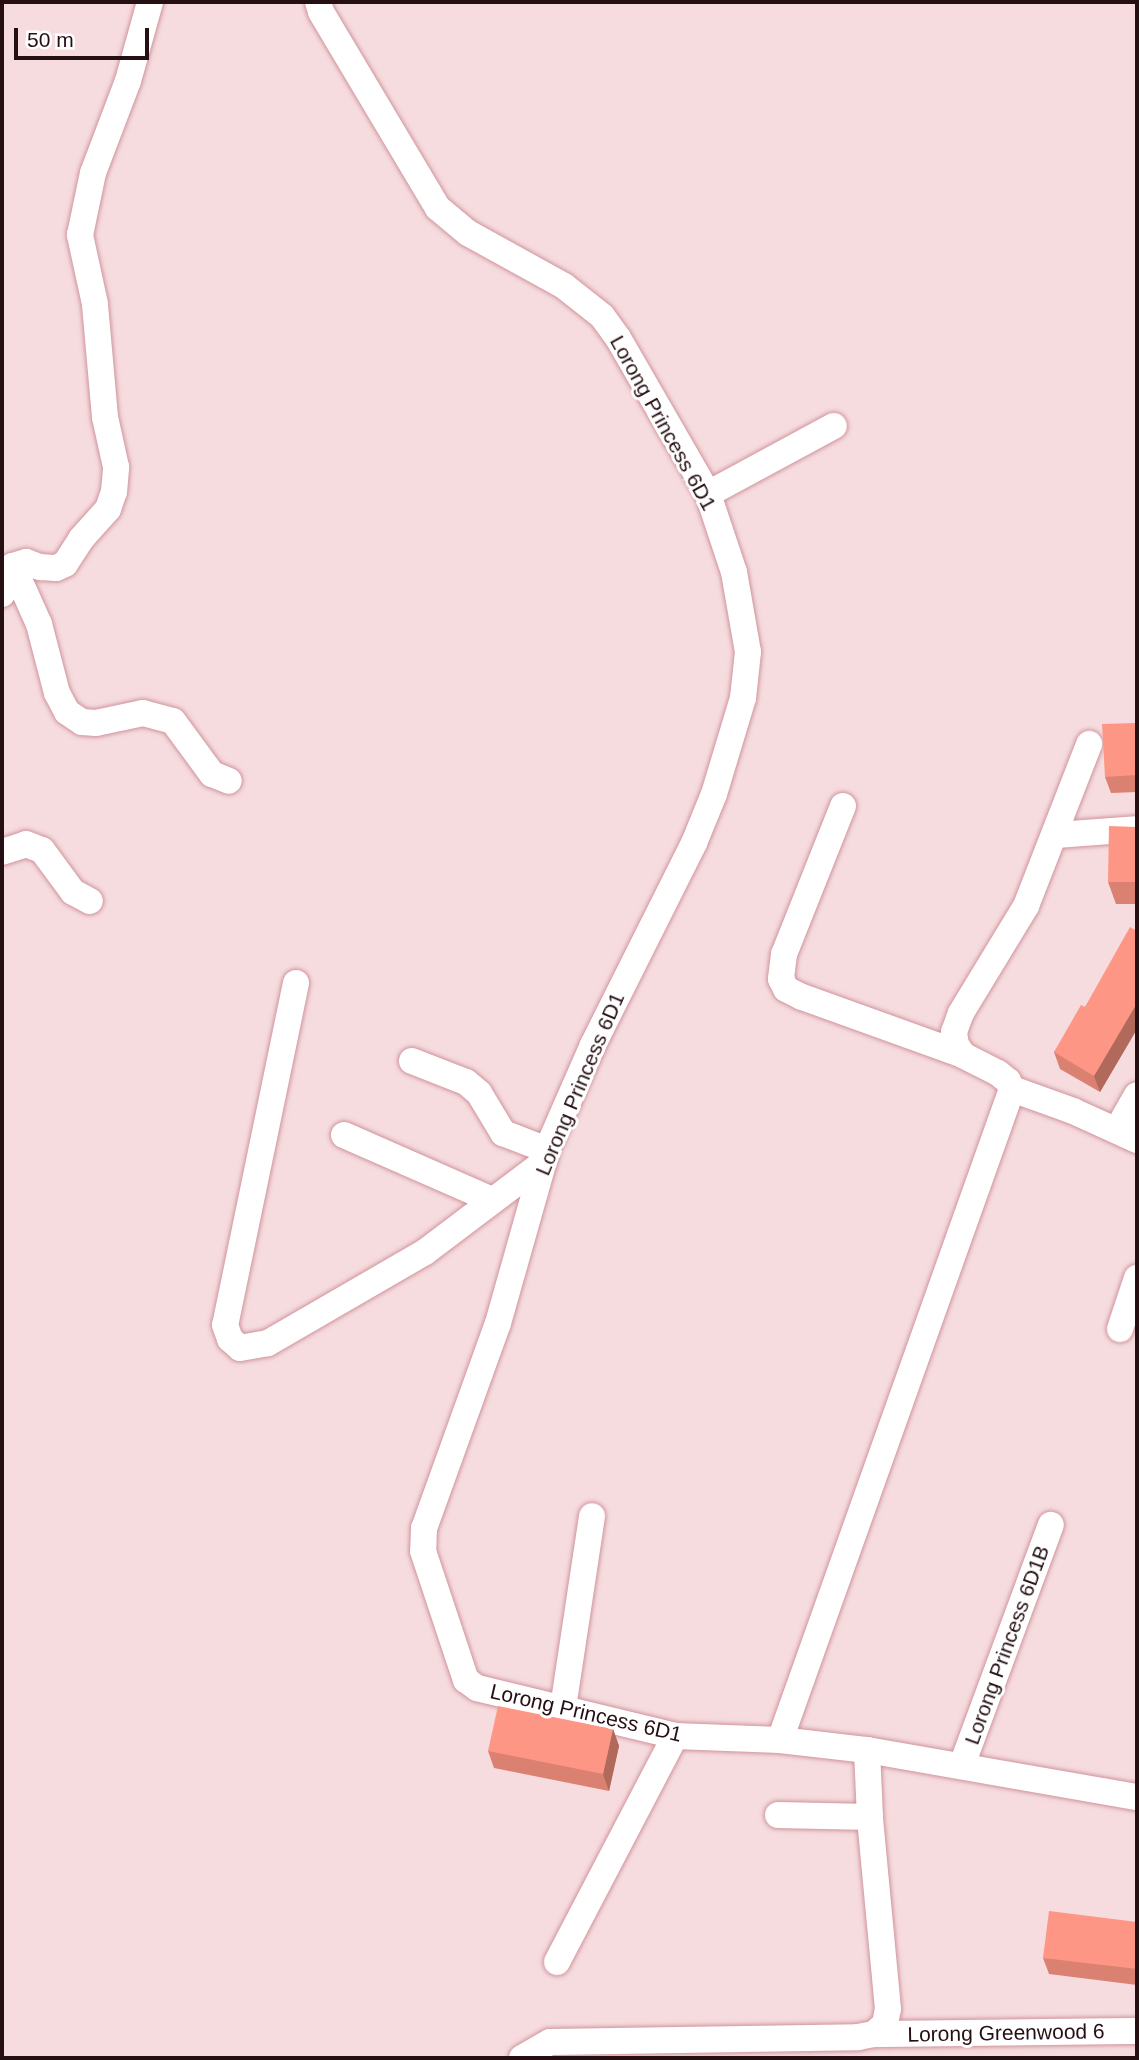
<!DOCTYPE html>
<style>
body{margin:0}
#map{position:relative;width:1139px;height:2060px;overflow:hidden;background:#f6dcdf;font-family:Helvetica,sans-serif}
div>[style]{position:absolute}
.roads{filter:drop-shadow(0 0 2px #d0949c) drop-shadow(0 0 2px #d0949c)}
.minor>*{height:26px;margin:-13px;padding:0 13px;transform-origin:13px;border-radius:13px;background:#fff}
.wall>*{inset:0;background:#da8172}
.shaded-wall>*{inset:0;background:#b1695c}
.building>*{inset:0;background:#fd9684}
span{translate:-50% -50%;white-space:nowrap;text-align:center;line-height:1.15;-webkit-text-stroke:6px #fff;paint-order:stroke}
.street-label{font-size:21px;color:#250f13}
.frame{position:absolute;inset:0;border:4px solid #250f13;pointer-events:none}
.scale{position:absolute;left:14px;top:28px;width:135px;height:32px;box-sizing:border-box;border:4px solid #250f13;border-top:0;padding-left:9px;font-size:21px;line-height:24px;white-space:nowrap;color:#250f13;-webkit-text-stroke:5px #fff;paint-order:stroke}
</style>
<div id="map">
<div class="roads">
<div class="minor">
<i style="left:318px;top:2px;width:10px;rotate:73deg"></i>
<i style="left:321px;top:12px;width:228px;rotate:59.2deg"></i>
<i style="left:438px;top:208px;width:39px;rotate:40deg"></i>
<i style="left:468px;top:233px;width:110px;rotate:28.9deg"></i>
<i style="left:564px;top:286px;width:48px;rotate:38.3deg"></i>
<i style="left:602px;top:316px;width:27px;rotate:54deg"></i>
<i style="left:618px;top:338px;width:180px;rotate:60deg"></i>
<i style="left:708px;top:494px;width:82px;rotate:71.6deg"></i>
<i style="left:734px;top:572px;width:81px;rotate:80.1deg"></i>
<i style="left:748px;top:652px;width:46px;rotate:96.2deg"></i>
<i style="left:743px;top:698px;width:100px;rotate:106.8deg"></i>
<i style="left:714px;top:794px;width:53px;rotate:112.2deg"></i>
<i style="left:694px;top:843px;width:226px;rotate:116.6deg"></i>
<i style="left:593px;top:1045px;width:115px;rotate:113.7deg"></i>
<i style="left:547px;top:1150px;width:180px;rotate:105.8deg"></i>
<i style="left:498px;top:1323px;width:218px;rotate:109.8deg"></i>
<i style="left:424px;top:1528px;width:23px;rotate:92deg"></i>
<i style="left:423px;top:1551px;width:136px;rotate:71.6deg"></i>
<i style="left:466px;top:1680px;width:14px;rotate:36deg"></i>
<i style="left:477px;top:1688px;width:204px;rotate:13.6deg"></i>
<i style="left:675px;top:1736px;width:105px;rotate:2.2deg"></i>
<i style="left:780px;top:1740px;width:88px;rotate:6.6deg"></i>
<i style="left:867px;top:1750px;width:274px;rotate:9.9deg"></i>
<i style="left:708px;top:494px;width:143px;rotate:-28.4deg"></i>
<i style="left:13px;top:566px;width:64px;rotate:65.9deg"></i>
<i style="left:39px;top:624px;width:71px;rotate:75.4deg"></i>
<i style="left:57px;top:693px;width:21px;rotate:62deg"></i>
<i style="left:67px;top:712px;width:18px;rotate:34deg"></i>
<i style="left:82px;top:722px;width:14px;rotate:4deg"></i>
<i style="left:96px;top:723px;width:48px;rotate:-12deg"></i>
<i style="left:143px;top:713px;width:31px;rotate:15deg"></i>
<i style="left:173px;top:721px;width:66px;rotate:53.7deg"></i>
<i style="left:212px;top:774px;width:18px;rotate:22deg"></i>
<i style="left:2px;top:594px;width:30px;rotate:-69deg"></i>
<i style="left:13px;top:566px;width:14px;rotate:-17deg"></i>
<i style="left:26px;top:562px;width:15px;rotate:20deg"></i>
<i style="left:40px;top:567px;width:16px;rotate:4deg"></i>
<i style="left:56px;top:568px;width:10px;rotate:-24deg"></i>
<i style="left:65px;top:564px;width:30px;rotate:-57deg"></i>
<i style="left:81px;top:539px;width:40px;rotate:-48deg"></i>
<i style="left:108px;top:509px;width:18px;rotate:-71deg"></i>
<i style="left:114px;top:492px;width:25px;rotate:-85deg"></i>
<i style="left:116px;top:467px;width:51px;rotate:-102.4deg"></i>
<i style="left:105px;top:417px;width:113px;rotate:-95.1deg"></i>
<i style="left:95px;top:304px;width:71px;rotate:-102.3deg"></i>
<i style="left:80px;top:235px;width:63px;rotate:-78.2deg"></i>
<i style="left:93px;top:173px;width:98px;rotate:-69.2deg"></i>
<i style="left:128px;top:81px;width:82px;rotate:-74.4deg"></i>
<i style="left:843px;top:806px;width:159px;rotate:111.7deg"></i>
<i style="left:784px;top:954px;width:25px;rotate:97deg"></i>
<i style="left:781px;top:979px;width:11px;rotate:63deg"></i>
<i style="left:786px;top:989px;width:18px;rotate:27deg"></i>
<i style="left:802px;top:997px;width:171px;rotate:19.8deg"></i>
<i style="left:1056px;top:835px;width:81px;rotate:-4.2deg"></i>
<i style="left:2px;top:852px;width:25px;rotate:-18deg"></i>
<i style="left:26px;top:844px;width:17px;rotate:21deg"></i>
<i style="left:42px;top:850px;width:52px;rotate:53.6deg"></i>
<i style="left:73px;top:892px;width:19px;rotate:28deg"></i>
<i style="left:296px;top:983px;width:349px;rotate:101.7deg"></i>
<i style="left:225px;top:1325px;width:15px;rotate:70deg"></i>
<i style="left:230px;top:1339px;width:13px;rotate:42deg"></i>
<i style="left:240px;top:1348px;width:28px;rotate:-10deg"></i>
<i style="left:268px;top:1343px;width:181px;rotate:-30.1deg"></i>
<i style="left:425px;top:1252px;width:149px;rotate:-37.1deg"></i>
<i style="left:412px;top:1061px;width:58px;rotate:21.3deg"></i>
<i style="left:466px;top:1082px;width:17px;rotate:40deg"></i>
<i style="left:479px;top:1093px;width:47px;rotate:59deg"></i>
<i style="left:503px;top:1133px;width:47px;rotate:21.1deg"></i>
<i style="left:1012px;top:1089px;width:65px;rotate:19.8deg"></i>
<i style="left:1073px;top:1111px;width:70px;rotate:24.4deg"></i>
<i style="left:1117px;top:1130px;width:40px;rotate:-60.3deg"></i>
<i style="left:344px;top:1135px;width:162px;rotate:23.7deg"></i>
<i style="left:1120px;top:1329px;width:54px;rotate:-71.6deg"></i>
<i style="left:563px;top:1708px;width:194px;rotate:-81.4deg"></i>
<i style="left:780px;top:1740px;width:691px;rotate:-70.39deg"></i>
<i style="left:1012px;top:1089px;width:9px;rotate:-117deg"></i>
<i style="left:1008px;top:1081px;width:13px;rotate:-141deg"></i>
<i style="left:998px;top:1073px;width:39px;rotate:-153deg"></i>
<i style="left:963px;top:1055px;width:12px;rotate:-125deg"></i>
<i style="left:956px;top:1045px;width:13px;rotate:-99deg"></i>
<i style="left:954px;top:1032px;width:20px;rotate:-70deg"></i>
<i style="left:961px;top:1013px;width:125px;rotate:-58.7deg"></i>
<i style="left:1026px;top:906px;width:174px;rotate:-68.7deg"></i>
<i style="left:962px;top:1765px;width:256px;rotate:-69.7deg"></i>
<i style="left:778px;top:1815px;width:92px;rotate:1.2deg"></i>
<i style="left:557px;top:1962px;width:255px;rotate:-62.4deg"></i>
<i style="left:874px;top:2034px;width:263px;rotate:-0.7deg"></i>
<i style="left:522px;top:2058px;width:32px;rotate:-30deg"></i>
<i style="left:550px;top:2042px;width:308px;rotate:-0.9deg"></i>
<i style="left:858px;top:2037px;width:16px;rotate:-11deg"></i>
<i style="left:874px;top:2034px;width:15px;rotate:-42deg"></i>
<i style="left:885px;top:2024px;width:15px;rotate:-79deg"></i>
<i style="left:888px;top:2009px;width:193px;rotate:-95.4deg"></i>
<i style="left:870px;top:1817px;width:67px;rotate:-92.6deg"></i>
</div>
</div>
<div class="wall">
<i style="clip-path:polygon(1137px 723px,1137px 792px,1111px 793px,1105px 777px)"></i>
<i style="clip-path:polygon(1137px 827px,1137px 904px,1116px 904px,1108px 882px)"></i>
<i style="clip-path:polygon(1137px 931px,1137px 1029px,1100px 1092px,1060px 1069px,1054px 1052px)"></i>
<i style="clip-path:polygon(613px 1729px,619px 1746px,609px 1791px,494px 1768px,488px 1751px)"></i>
<i style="clip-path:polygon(1137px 1922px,1137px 1985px,1049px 1974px,1043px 1958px)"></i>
</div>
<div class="shaded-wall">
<i style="clip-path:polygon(1137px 1003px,1137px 1029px,1100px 1092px,1094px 1076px)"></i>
<i style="clip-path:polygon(613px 1729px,619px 1746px,609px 1791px,603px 1774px)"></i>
</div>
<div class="building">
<i style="clip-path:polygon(1137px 723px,1137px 775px,1105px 777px,1102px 724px)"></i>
<i style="clip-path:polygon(1109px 826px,1137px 827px,1137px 882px,1108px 882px)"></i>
<i style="clip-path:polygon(1130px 927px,1137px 931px,1137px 1003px,1094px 1076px,1054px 1052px,1081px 1005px,1085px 1007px)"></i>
<i style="clip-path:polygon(498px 1706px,613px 1729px,603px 1774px,488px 1751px)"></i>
<i style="clip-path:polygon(1049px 1911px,1137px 1922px,1137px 1969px,1043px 1958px)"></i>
</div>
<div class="street-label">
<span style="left:663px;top:423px;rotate:61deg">Lorong Princess 6D1</span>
<span style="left:580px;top:1084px;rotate:-67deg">Lorong Princess 6D1</span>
<span style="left:1007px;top:1645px;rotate:-70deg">Lorong Princess 6D1B</span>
<span style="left:586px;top:1713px;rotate:13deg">Lorong Princess 6D1</span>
<span style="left:1006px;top:2033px;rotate:-1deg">Lorong Greenwood 6</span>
</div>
<div class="frame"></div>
<div class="scale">50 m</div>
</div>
